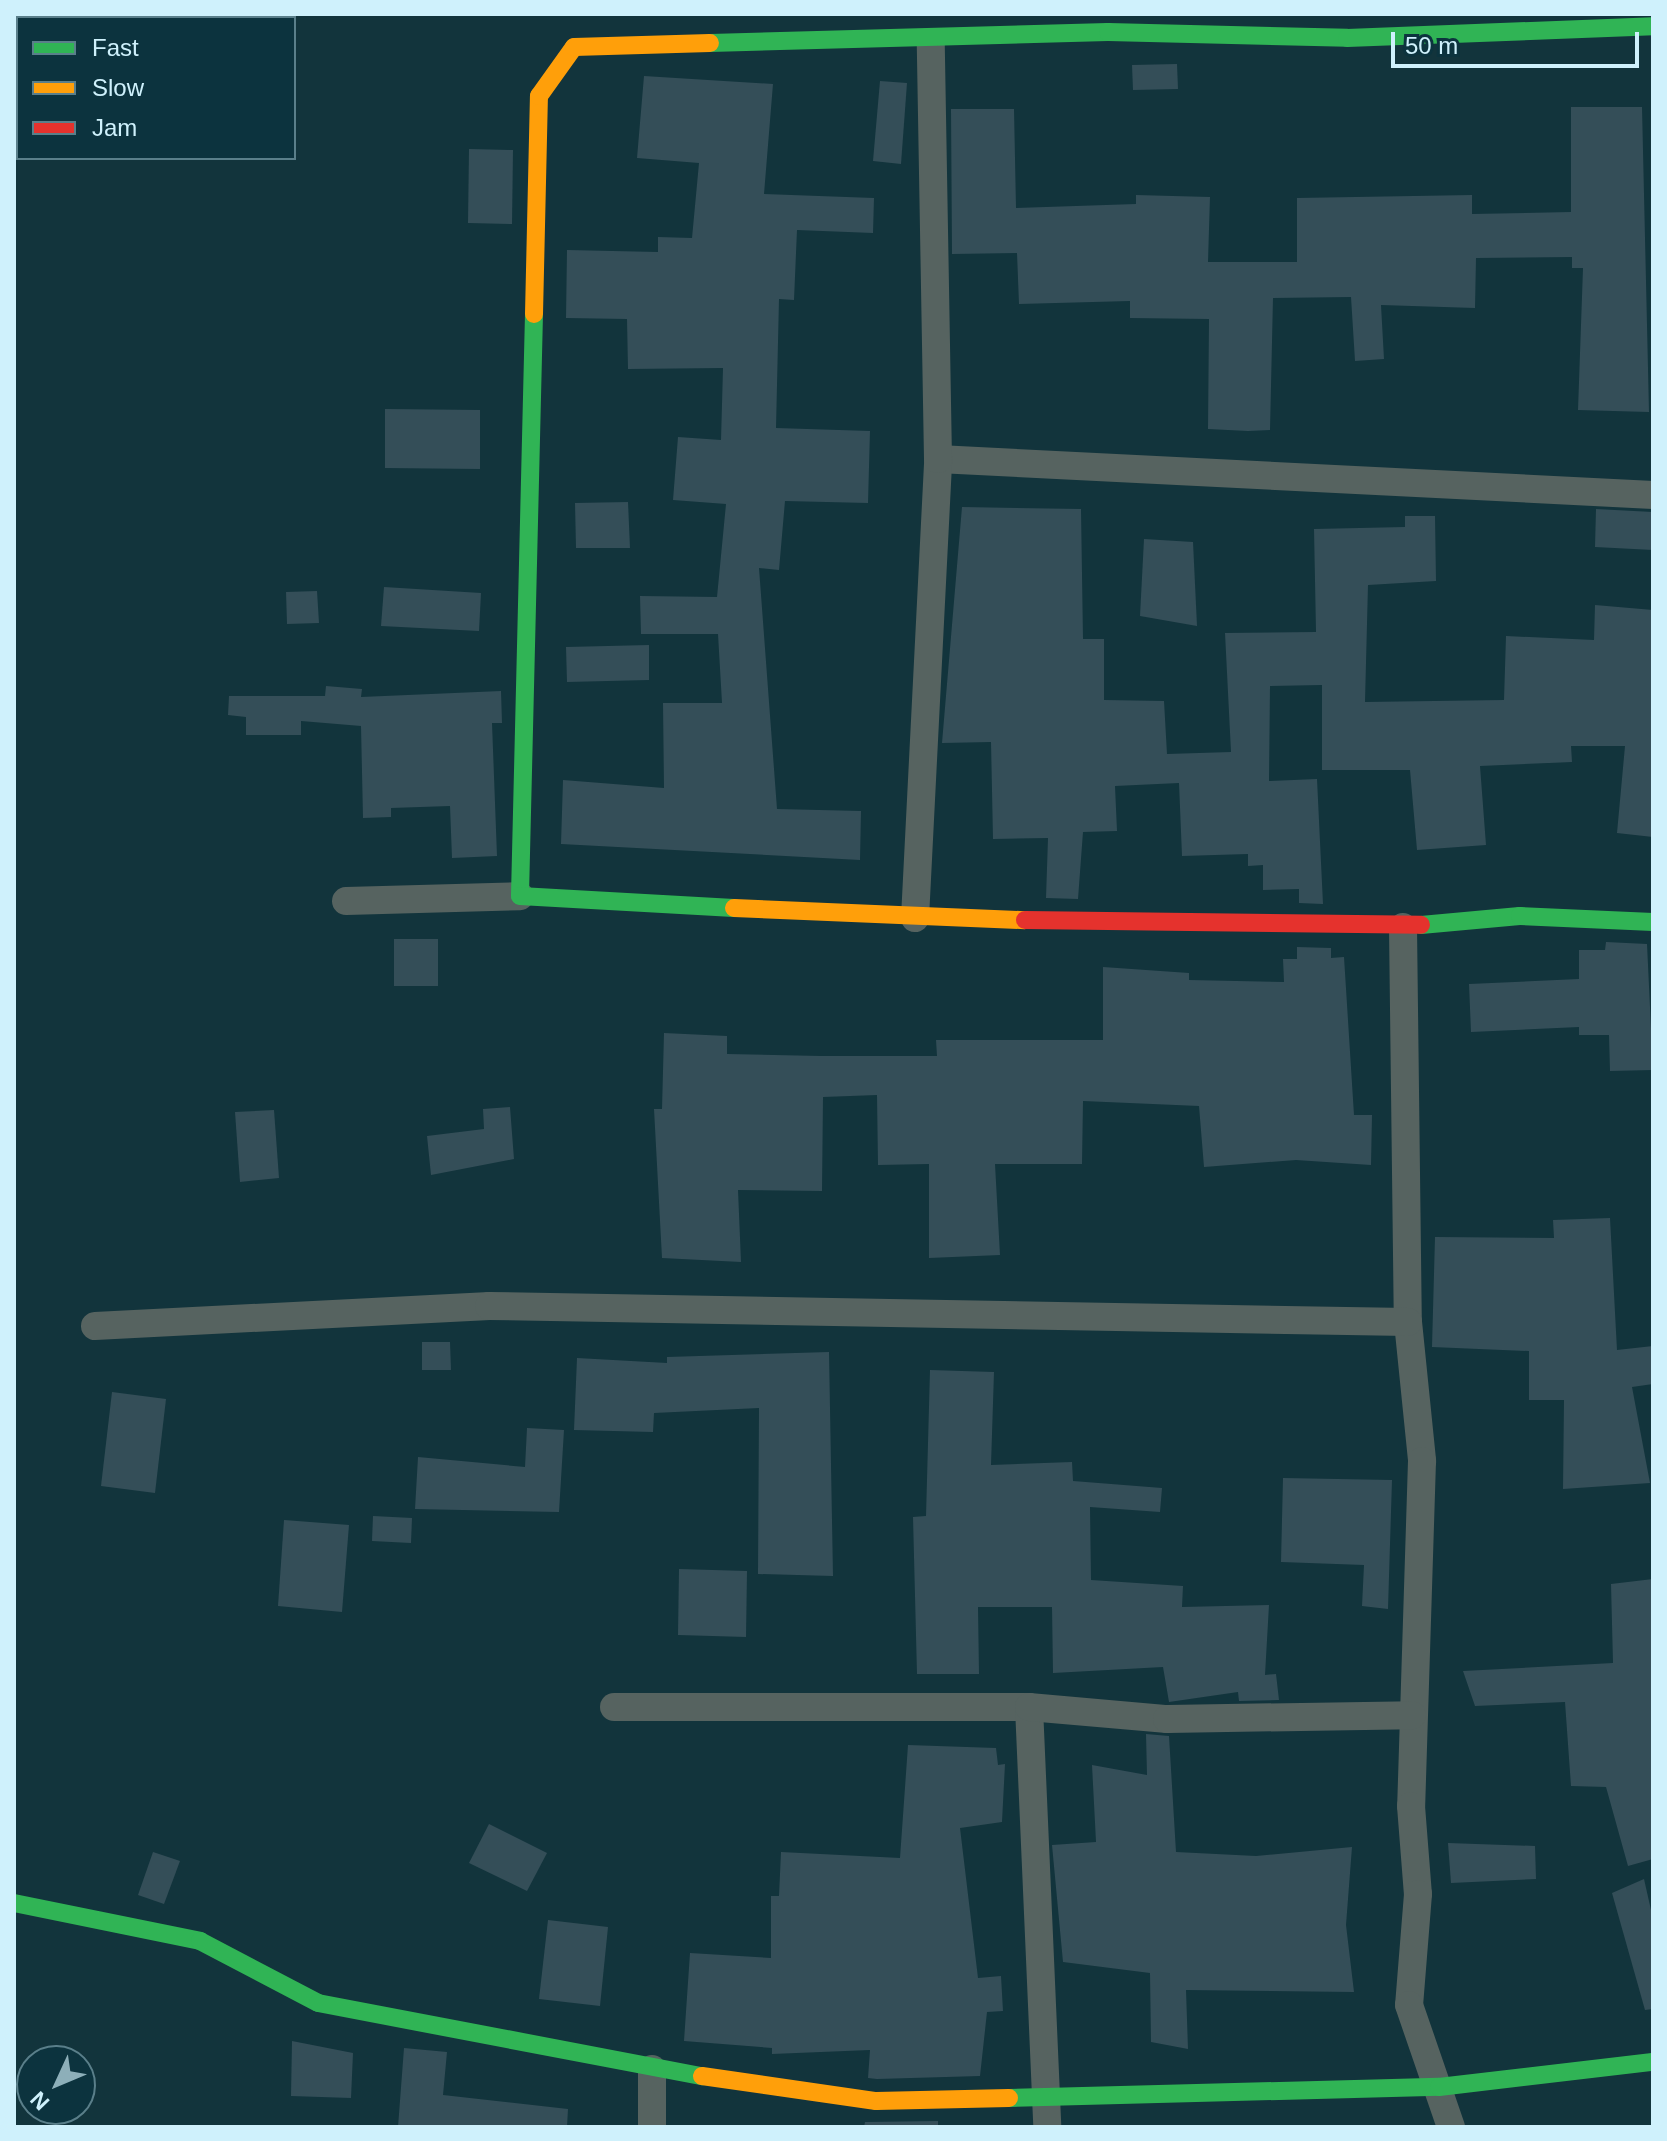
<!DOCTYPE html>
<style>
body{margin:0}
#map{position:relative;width:1667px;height:2141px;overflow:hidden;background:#12343c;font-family:Arial,sans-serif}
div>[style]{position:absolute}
.building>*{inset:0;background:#344e58}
.street>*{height:28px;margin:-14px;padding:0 14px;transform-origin:14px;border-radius:14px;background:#566360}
.fast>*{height:18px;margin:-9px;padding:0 9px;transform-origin:9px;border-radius:9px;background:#30b455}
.slow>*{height:18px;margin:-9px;padding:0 9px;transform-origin:9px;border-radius:9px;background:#ff9f0a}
.jam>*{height:18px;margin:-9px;padding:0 9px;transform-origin:9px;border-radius:9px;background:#e5322d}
span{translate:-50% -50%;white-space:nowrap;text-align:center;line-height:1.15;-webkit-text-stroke:8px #0c333e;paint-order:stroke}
.frame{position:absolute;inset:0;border:16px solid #cff1fc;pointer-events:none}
.legend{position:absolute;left:16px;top:16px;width:280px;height:144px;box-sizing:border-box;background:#0c333e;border:2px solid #5a7f8a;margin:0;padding:10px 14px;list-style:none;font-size:24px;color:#cff1fc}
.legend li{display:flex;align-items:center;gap:16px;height:40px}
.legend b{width:40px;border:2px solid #5a7f8a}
.north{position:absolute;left:16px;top:2045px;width:80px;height:80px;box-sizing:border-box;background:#0c333e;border:2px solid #5a7f8a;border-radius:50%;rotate:226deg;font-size:22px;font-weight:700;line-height:32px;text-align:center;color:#cff1fc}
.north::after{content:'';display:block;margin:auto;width:28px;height:36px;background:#8dafb9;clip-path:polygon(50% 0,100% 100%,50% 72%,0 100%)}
.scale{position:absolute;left:1391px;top:32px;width:248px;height:36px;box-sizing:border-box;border:4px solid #cff1fc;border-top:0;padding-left:10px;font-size:24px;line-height:28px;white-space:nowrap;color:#cff1fc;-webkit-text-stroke:6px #0c333e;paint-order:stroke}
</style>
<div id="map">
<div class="building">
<i style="clip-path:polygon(1177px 64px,1178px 89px,1133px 90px,1132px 65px)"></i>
<i style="clip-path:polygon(644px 76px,773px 84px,764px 194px,874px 198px,873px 233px,797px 230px,794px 300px,779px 299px,776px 428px,870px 431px,868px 503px,785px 501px,779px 570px,759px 568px,777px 809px,861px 811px,860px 860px,561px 844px,563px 780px,664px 788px,663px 703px,722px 703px,718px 634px,641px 634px,640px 596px,717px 597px,726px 504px,673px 500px,678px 437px,721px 440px,723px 368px,628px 369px,627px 319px,566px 318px,567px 250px,658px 252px,658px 237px,692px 238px,699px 163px,637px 158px)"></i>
<i style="clip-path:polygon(880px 81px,907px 83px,901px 164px,873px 161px)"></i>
<i style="clip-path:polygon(1571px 107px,1642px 107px,1649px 412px,1578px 410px,1583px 268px,1572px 268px,1572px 257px,1476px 258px,1475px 308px,1381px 305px,1384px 359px,1355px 361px,1351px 297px,1273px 298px,1270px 430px,1248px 431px,1208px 429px,1209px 319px,1130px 318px,1130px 301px,1019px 304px,1017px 253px,952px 254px,951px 109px,1014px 109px,1016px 208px,1136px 204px,1136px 195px,1210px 197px,1208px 262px,1297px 262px,1297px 198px,1472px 195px,1472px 214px,1571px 212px)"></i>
<i style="clip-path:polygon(469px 149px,513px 150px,512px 224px,468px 223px)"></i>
<i style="clip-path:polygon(385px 409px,480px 410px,480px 469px,385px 468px)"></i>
<i style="clip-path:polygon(628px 502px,630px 548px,576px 548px,575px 503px)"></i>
<i style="clip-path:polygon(962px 507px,1081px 509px,1083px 639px,1104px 639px,1104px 700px,1164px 701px,1167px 754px,1231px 752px,1225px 633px,1316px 632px,1314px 529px,1405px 527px,1405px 516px,1435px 516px,1436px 581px,1368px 585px,1365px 702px,1504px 700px,1506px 636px,1594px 640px,1595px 605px,1653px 610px,1653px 837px,1617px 833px,1625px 746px,1571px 746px,1572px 762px,1480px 766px,1486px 845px,1417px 850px,1410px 770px,1322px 770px,1322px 685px,1270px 686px,1269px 781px,1317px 779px,1323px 904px,1299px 903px,1299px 889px,1263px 890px,1263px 865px,1248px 866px,1248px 854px,1182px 856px,1179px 783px,1115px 786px,1117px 831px,1083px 832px,1078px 899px,1046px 898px,1048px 838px,993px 839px,991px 742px,942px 743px)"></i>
<i style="clip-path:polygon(1596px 509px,1653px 512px,1653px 550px,1595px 547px)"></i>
<i style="clip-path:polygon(1144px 539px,1193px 542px,1197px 626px,1140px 616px)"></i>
<i style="clip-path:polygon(384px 587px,481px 593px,479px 631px,381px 626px)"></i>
<i style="clip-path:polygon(317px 591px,319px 623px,287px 624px,286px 592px)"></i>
<i style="clip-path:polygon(649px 645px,649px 680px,567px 682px,566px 647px)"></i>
<i style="clip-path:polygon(326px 686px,362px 689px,361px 697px,501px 691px,502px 723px,492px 723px,497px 856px,452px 858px,450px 806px,391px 808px,391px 817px,363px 818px,361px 726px,301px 721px,301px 735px,246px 735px,246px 717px,228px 715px,229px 696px,325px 696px)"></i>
<i style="clip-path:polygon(394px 939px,438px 939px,438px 986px,394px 986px)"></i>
<i style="clip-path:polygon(1606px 942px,1647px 944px,1653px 1070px,1610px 1071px,1609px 1035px,1579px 1035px,1579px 1027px,1471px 1032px,1469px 984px,1579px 979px,1579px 950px,1605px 950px)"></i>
<i style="clip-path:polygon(1297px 947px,1331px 948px,1331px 958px,1344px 957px,1354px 1115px,1372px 1115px,1371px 1165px,1296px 1160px,1204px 1167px,1199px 1106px,1083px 1101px,1082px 1164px,995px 1164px,1000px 1255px,929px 1258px,929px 1164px,878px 1165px,877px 1095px,823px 1097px,822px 1191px,738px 1190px,741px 1262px,662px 1258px,654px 1109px,662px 1109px,664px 1033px,727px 1036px,727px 1054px,821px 1056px,937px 1056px,936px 1040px,1103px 1040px,1103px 967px,1189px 973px,1189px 980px,1284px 982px,1283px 959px,1297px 959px)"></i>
<i style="clip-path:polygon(510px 1107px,514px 1159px,431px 1175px,427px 1136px,484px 1129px,483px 1109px)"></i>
<i style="clip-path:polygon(274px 1110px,279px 1178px,240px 1182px,235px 1112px)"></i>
<i style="clip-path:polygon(1610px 1218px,1617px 1350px,1653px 1346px,1653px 1384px,1632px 1387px,1650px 1483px,1563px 1489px,1564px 1400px,1529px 1400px,1529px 1351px,1432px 1347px,1435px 1237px,1554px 1238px,1553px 1220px)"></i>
<i style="clip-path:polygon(422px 1342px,450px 1342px,451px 1370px,422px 1370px)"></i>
<i style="clip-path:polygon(829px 1352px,833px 1576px,758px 1574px,759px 1408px,654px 1413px,653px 1432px,574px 1430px,577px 1358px,667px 1363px,667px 1357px)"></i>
<i style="clip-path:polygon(930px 1370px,994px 1372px,991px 1465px,1072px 1462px,1073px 1481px,1162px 1488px,1160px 1512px,1090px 1507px,1091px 1580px,1183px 1586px,1182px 1607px,1269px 1605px,1265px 1675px,1276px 1674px,1279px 1700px,1239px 1701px,1238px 1692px,1169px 1702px,1163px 1667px,1053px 1673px,1052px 1607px,978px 1607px,979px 1674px,917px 1674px,913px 1517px,926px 1516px)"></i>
<i style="clip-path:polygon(112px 1392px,166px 1399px,155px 1493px,101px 1486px)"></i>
<i style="clip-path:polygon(527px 1428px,564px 1430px,559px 1512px,415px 1509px,418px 1457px,525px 1467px)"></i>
<i style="clip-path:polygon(1283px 1478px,1392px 1480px,1388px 1609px,1362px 1606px,1364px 1565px,1281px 1562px)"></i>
<i style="clip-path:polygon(373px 1516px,412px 1518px,411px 1543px,372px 1541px)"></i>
<i style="clip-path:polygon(284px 1520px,349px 1525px,342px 1612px,278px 1606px)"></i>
<i style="clip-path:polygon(679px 1569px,747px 1571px,746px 1637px,678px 1635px)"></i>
<i style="clip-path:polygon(1653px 1579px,1653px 1859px,1628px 1866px,1606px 1787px,1571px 1786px,1565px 1702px,1475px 1706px,1463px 1671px,1613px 1663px,1611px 1584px)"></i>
<i style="clip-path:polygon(1146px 1734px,1169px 1736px,1176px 1852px,1256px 1856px,1352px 1847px,1346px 1925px,1354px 1992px,1186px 1990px,1188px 2049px,1151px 2042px,1150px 1973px,1063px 1962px,1052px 1845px,1096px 1842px,1092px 1765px,1147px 1775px)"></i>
<i style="clip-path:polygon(908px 1745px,996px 1748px,998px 1765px,1005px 1764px,1002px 1822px,960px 1828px,978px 1978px,1001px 1976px,1003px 2011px,987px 2012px,980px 2076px,877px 2079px,868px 2078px,870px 2050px,772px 2054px,772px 2048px,684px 2041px,690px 1953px,771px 1958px,771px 1896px,779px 1896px,781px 1852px,900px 1858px)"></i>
<i style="clip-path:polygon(489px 1824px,547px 1853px,527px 1891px,469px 1863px)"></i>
<i style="clip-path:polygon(1448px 1843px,1535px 1846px,1536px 1879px,1451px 1883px)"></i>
<i style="clip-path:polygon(153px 1852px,180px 1861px,164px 1904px,138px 1895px)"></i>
<i style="clip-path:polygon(1644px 1879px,1653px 1919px,1653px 2009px,1645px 2010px,1612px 1893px)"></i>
<i style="clip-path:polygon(548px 1920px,608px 1927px,600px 2006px,539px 1999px)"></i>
<i style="clip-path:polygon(292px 2041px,353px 2053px,351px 2098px,291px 2096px)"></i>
<i style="clip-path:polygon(404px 2048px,447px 2052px,443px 2095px,568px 2109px,567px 2127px,398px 2127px)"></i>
<i style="clip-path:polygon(938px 2121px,938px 2127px,864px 2127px,865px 2122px)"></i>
</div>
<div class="street">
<i style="left:938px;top:459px;width:716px;rotate:2.88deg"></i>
<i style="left:346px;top:901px;width:174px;rotate:-1.6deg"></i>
<i style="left:915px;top:918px;width:460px;rotate:-87.1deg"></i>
<i style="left:938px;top:459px;width:417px;rotate:-91deg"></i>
<i style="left:1403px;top:927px;width:395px;rotate:89.3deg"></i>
<i style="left:1408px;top:1322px;width:140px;rotate:84.2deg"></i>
<i style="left:1422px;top:1461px;width:345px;rotate:91.8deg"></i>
<i style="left:1411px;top:1806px;width:88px;rotate:85.5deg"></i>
<i style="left:1418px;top:1894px;width:111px;rotate:94.6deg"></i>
<i style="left:1409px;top:2005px;width:129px;rotate:71deg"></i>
<i style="left:95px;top:1326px;width:395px;rotate:-2.9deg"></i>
<i style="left:489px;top:1306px;width:919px;rotate:1deg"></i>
<i style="left:614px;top:1707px;width:415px"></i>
<i style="left:1029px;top:1707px;width:420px;rotate:87.5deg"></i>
<i style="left:1029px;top:1707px;width:139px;rotate:5deg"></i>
<i style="left:1167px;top:1719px;width:245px;rotate:-0.9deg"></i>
<i style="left:652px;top:2127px;width:58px;rotate:-90deg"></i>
</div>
<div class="fast">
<i style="left:710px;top:43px;width:398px;rotate:-1.6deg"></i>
<i style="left:1108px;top:32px;width:239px;rotate:1.4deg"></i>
<i style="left:1347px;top:38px;width:306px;rotate:-2.2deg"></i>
<i style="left:534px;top:314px;width:582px;rotate:91.38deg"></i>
<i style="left:520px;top:896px;width:214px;rotate:3.2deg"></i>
<i style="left:1421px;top:925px;width:99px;rotate:-5.2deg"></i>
<i style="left:1520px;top:916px;width:133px;rotate:2.6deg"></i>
<i style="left:14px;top:1903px;width:190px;rotate:11.5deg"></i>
<i style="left:200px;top:1941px;width:133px;rotate:27.7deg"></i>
<i style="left:318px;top:2003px;width:391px;rotate:10.8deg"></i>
<i style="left:1009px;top:2098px;width:430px;rotate:-1.5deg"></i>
<i style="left:1439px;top:2087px;width:215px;rotate:-6.7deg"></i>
</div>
<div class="slow">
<i style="left:534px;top:314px;width:218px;rotate:-88.7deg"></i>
<i style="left:539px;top:96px;width:60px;rotate:-54.5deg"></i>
<i style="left:574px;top:47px;width:136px;rotate:-1.7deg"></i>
<i style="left:734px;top:908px;width:291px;rotate:2.4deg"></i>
<i style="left:702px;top:2076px;width:176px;rotate:8.2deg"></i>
<i style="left:876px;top:2101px;width:133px;rotate:-1.3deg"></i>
</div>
<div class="jam">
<i style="left:1025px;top:920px;width:396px;rotate:0.7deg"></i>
</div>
<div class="frame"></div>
<ul class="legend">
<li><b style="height:10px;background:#30b455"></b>Fast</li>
<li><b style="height:10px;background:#ff9f0a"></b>Slow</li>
<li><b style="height:10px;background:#e5322d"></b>Jam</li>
</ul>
<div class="north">N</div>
<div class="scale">50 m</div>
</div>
